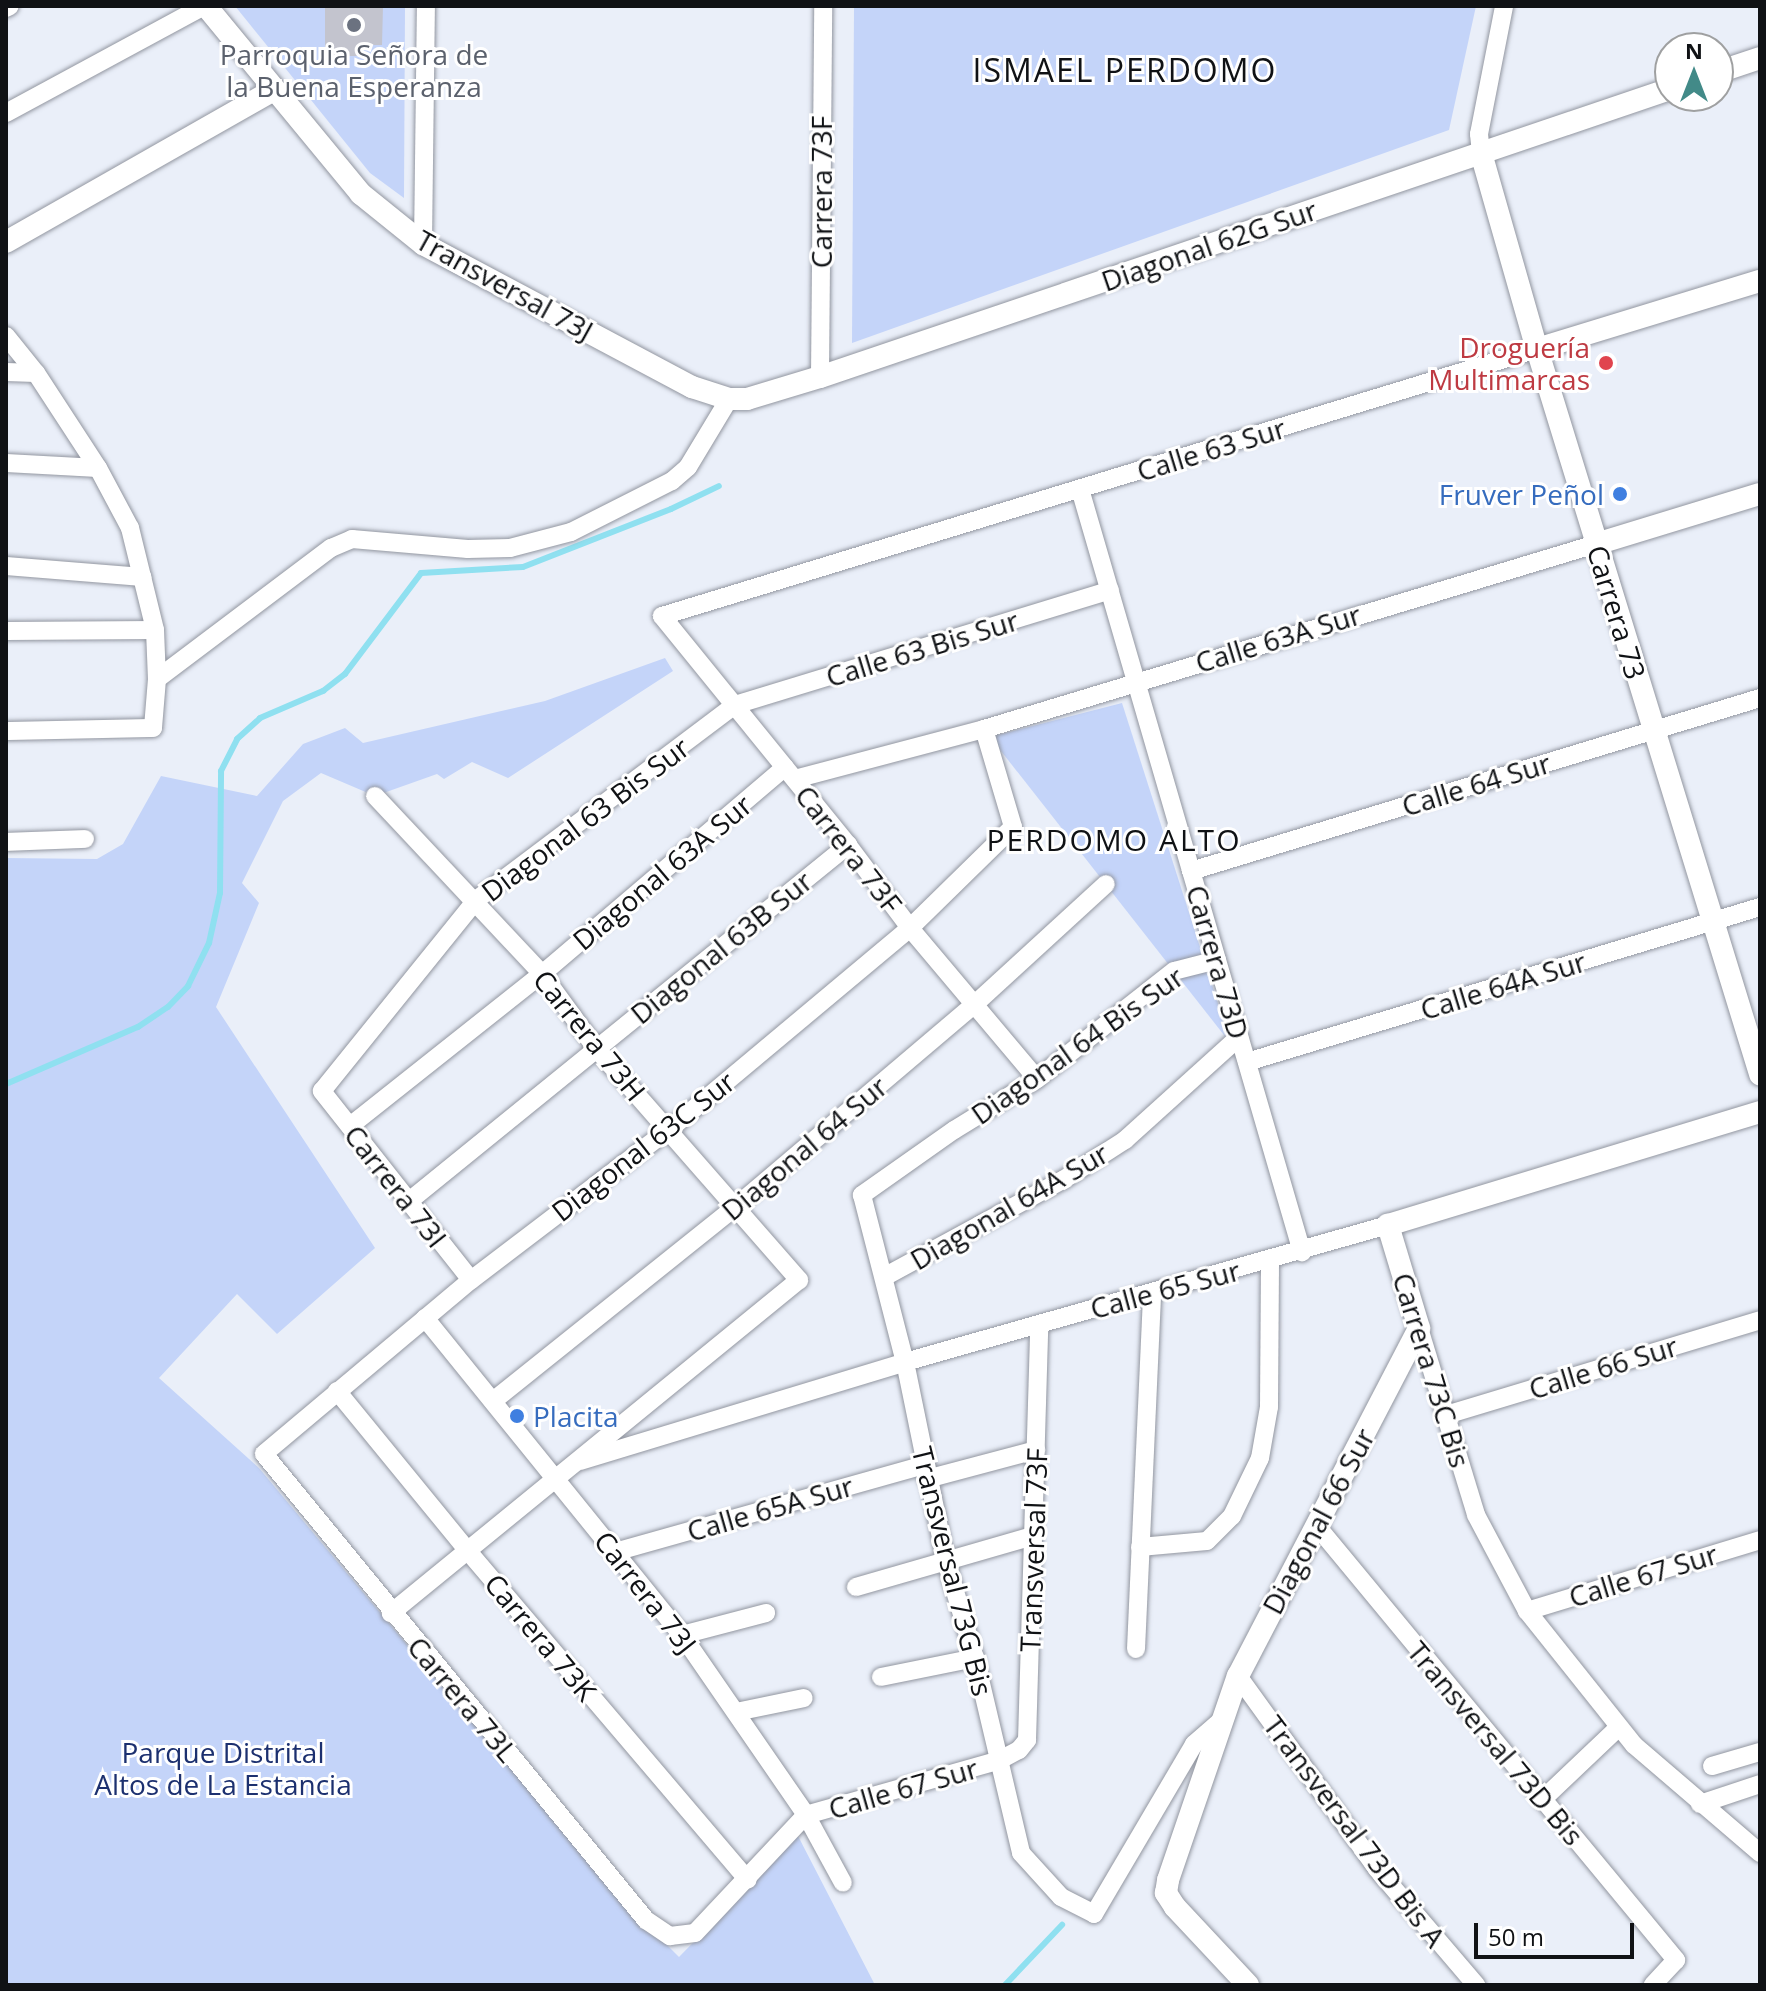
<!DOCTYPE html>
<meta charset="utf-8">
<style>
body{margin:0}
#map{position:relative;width:1766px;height:1991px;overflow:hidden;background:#eaeff9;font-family:"Open Sans",sans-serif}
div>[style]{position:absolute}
.green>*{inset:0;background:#c4d4f9}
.stream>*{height:6px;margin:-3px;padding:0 3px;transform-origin:3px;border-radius:3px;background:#8fe0f0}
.building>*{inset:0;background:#c3c4ce}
.roads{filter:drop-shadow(0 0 2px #9296a0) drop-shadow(0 0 2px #9296a0)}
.minor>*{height:18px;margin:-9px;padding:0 9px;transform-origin:9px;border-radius:9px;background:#fff}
.tertiary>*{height:22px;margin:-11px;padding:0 11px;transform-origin:11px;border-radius:11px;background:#fff}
.dots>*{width:22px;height:22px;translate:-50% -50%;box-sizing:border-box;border:4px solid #fff;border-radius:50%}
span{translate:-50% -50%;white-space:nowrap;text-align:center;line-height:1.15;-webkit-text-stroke:6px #fff;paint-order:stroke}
.worship-label{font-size:28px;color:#5b616d}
.street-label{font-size:28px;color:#101215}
.health-label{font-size:28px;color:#be3a42}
.right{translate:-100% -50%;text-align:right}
.shop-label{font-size:28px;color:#366cbe}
.left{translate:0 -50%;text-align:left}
.park-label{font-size:28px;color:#1c306f}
.neighbourhood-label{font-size:30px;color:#101215;letter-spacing:2px}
.quarter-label{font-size:32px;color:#101215;letter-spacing:2px}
.frame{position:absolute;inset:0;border:8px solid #101215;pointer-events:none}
.north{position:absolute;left:1654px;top:32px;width:80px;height:80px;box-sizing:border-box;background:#fff;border:2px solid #9fa0a1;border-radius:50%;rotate:0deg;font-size:22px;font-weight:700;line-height:32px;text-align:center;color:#101215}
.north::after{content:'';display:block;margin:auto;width:28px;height:36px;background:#428a88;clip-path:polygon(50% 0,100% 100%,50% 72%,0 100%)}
.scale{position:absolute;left:1474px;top:1923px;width:160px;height:36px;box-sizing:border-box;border:4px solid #101215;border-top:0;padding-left:10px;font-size:24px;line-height:28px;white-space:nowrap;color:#101215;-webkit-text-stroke:6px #fff;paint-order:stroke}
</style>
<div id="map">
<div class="green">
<i style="clip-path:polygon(235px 6px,405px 6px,404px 198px,370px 173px)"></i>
<i style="clip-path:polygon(854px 6px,1476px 6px,1449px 130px,852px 343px)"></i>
<i style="clip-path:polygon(665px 658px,673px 671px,508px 778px,472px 762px,444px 779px,437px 774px,375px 796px,321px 773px,283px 801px,242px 883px,259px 903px,216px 1007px,375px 1248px,277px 1334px,237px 1294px,159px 1378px,259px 1468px,612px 1890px,679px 1957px,798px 1836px,875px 1985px,6px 1985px,6px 858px,97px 859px,123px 844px,161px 776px,257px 796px,303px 744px,345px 728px,363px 743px,545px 701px)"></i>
<i style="clip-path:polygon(1122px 703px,1231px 1044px,990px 737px)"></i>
</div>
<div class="stream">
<i style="left:6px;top:1084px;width:144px;rotate:-23.4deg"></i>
<i style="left:138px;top:1027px;width:36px;rotate:-34deg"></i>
<i style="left:168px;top:1007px;width:29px;rotate:-46deg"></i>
<i style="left:188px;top:986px;width:48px;rotate:-64deg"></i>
<i style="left:209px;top:943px;width:51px;rotate:-77.6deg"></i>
<i style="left:220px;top:893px;width:122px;rotate:-89.5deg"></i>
<i style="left:221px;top:771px;width:36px;rotate:-63deg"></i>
<i style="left:237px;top:739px;width:31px;rotate:-42deg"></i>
<i style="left:260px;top:718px;width:69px;rotate:-23.2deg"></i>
<i style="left:323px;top:691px;width:28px;rotate:-38deg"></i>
<i style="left:345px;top:674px;width:126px;rotate:-53deg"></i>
<i style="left:421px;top:573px;width:102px;rotate:-3.4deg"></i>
<i style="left:523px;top:567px;width:159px;rotate:-21.4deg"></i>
<i style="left:671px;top:509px;width:53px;rotate:-25.6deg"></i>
<i style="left:1005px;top:1985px;width:83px;rotate:-46.5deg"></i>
</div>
<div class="building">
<i style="clip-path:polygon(325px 6px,383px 6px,382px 45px,363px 45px,363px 56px,325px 56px)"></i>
</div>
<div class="roads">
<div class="minor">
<i style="left:6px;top:8px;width:4px;rotate:-27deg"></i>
<i style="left:6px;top:113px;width:225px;rotate:-28.4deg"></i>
<i style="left:1481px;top:153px;width:19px;rotate:-96deg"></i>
<i style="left:1479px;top:134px;width:130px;rotate:-78.9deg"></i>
<i style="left:423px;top:244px;width:238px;rotate:-89.3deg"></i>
<i style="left:6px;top:336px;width:48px;rotate:51deg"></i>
<i style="left:36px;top:373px;width:113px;rotate:56.9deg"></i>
<i style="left:98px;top:468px;width:68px;rotate:61.9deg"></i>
<i style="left:130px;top:528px;width:105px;rotate:76.2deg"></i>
<i style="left:155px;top:630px;width:49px;rotate:87.7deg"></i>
<i style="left:157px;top:679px;width:49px;rotate:94.7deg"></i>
<i style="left:153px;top:728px;width:147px;rotate:178.8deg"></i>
<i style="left:6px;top:372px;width:30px;rotate:2deg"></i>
<i style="left:820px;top:377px;width:371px;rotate:-89.5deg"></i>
<i style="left:6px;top:463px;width:92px;rotate:3.1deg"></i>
<i style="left:1080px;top:489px;width:795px;rotate:73.78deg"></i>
<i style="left:6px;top:566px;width:137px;rotate:4.6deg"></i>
<i style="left:6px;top:631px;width:149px;rotate:-0.4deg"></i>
<i style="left:157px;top:679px;width:218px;rotate:-37deg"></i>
<i style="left:331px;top:548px;width:23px;rotate:-23deg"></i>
<i style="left:352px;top:539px;width:116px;rotate:4.9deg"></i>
<i style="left:468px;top:549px;width:42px;rotate:-1.4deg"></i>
<i style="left:510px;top:548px;width:63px;rotate:-14.7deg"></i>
<i style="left:571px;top:532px;width:113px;rotate:-26.8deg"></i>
<i style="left:672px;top:481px;width:21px;rotate:-41deg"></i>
<i style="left:688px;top:467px;width:79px;rotate:-58.9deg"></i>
<i style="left:984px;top:729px;width:102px;rotate:73.5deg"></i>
<i style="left:1013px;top:827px;width:144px;rotate:135.6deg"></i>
<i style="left:910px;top:928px;width:315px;rotate:140.1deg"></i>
<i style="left:668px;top:1130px;width:248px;rotate:142.7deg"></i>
<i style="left:471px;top:1280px;width:270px;rotate:140deg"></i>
<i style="left:264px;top:1454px;width:603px;rotate:50.66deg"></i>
<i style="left:646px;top:1920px;width:29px;rotate:34deg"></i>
<i style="left:670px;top:1936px;width:25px;rotate:-7deg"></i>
<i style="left:695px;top:1933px;width:162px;rotate:-46.8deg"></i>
<i style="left:806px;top:1815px;width:202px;rotate:-15.8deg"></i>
<i style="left:1000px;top:1760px;width:21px;rotate:-28deg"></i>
<i style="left:1019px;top:1750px;width:13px;rotate:-51deg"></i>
<i style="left:1027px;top:1740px;width:416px;rotate:-88.3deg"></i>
<i style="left:795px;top:779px;width:196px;rotate:-14.8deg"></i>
<i style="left:984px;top:729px;width:639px;rotate:-16.82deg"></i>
<i style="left:375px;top:796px;width:244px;rotate:46.8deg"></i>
<i style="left:542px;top:974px;width:90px;rotate:54deg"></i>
<i style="left:595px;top:1047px;width:310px;rotate:48.8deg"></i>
<i style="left:799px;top:1280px;width:527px;rotate:140.78deg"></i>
<i style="left:6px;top:842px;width:79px;rotate:-2.2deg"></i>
<i style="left:1191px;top:871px;width:595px;rotate:-16.91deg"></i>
<i style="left:1217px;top:960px;width:44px;rotate:165.7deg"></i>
<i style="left:1174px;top:971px;width:174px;rotate:141.8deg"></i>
<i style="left:1037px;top:1079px;width:97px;rotate:148.4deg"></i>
<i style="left:954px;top:1130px;width:113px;rotate:144.8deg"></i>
<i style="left:862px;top:1195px;width:172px;rotate:75.6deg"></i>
<i style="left:905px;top:1362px;width:203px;rotate:78.4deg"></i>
<i style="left:946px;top:1561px;width:101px;rotate:73.4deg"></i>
<i style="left:975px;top:1658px;width:200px;rotate:76.7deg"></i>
<i style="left:1021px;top:1853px;width:59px;rotate:47.7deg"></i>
<i style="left:1061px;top:1897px;width:37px;rotate:27deg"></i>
<i style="left:1094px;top:1914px;width:197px;rotate:-59.5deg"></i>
<i style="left:1194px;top:1744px;width:40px;rotate:-41deg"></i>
<i style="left:1247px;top:1062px;width:536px;rotate:-16.81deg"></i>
<i style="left:1037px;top:1079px;width:197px;rotate:-130.1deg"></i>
<i style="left:910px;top:928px;width:104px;rotate:-126.8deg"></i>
<i style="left:848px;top:845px;width:295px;rotate:-129.1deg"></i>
<i style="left:662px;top:616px;width:915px;rotate:-16.97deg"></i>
<i style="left:350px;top:1126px;width:245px;rotate:-38.4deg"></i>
<i style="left:542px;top:974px;width:319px;rotate:-40.4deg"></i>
<i style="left:408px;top:1202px;width:567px;rotate:-39.05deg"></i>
<i style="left:884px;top:1277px;width:204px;rotate:-28.5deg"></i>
<i style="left:1063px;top:1180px;width:74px;rotate:-32.8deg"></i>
<i style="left:1125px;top:1140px;width:154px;rotate:-42.1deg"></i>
<i style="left:471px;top:1280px;width:241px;rotate:-128.3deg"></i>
<i style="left:322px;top:1091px;width:245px;rotate:-51.1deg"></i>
<i style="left:476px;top:900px;width:324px;rotate:-37deg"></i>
<i style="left:735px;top:705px;width:392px;rotate:-17deg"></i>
<i style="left:425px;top:1318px;width:408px;rotate:51deg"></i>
<i style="left:682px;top:1635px;width:219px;rotate:55.4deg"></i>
<i style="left:806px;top:1815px;width:77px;rotate:61.4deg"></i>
<i style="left:1419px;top:1328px;width:195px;rotate:73deg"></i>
<i style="left:1476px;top:1515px;width:109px;rotate:62deg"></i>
<i style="left:1527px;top:1611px;width:171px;rotate:51.4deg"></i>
<i style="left:1634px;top:1745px;width:166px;rotate:40.6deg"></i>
<i style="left:337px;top:1391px;width:205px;rotate:50.7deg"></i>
<i style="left:467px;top:1550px;width:433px;rotate:49.6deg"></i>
<i style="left:493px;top:1401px;width:307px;rotate:-38.7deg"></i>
<i style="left:733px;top:1209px;width:319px;rotate:-40.3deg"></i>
<i style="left:976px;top:1003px;width:176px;rotate:-42.5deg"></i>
<i style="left:1446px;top:1415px;width:328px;rotate:-16.8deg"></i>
<i style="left:580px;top:1461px;width:340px;rotate:-16.9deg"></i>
<i style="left:905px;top:1362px;width:502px;rotate:-15.84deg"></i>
<i style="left:927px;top:1479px;width:113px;rotate:-14.9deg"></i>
<i style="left:1316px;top:1525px;width:565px;rotate:50.39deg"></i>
<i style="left:1676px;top:1960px;width:34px;rotate:133deg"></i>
<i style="left:1140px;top:1547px;width:67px;rotate:-5.1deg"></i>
<i style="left:1207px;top:1541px;width:35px;rotate:-45deg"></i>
<i style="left:1232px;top:1516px;width:64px;rotate:-64.2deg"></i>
<i style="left:1260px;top:1458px;width:52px;rotate:-80deg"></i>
<i style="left:1269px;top:1407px;width:147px;rotate:-89.6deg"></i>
<i style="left:615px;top:1552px;width:321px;rotate:-15.7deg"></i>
<i style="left:856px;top:1587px;width:184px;rotate:-16.1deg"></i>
<i style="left:1527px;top:1611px;width:244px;rotate:-16.9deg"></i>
<i style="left:682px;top:1635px;width:87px;rotate:-14.7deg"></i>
<i style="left:1136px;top:1649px;width:356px;rotate:-87.4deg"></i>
<i style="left:1238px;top:1676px;width:238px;rotate:54.2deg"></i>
<i style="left:1377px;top:1869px;width:153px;rotate:49.5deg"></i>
<i style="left:881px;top:1677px;width:96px;rotate:-11.4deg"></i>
<i style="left:736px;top:1712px;width:69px;rotate:-11.6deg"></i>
<i style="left:1712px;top:1766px;width:50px;rotate:-16.3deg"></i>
<i style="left:1542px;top:1800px;width:106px;rotate:-43.5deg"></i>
<i style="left:1700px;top:1804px;width:63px;rotate:-18.4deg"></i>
</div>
<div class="tertiary">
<i style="left:206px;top:6px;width:244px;rotate:50.5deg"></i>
<i style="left:361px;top:194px;width:80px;rotate:38.9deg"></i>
<i style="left:423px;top:244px;width:305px;rotate:28deg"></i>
<i style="left:692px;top:387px;width:39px;rotate:18deg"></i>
<i style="left:729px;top:399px;width:18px"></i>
<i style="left:747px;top:399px;width:76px;rotate:-16.8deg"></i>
<i style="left:820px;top:377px;width:897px;rotate:-18.72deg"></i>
<i style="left:1718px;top:72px;width:44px;rotate:-18.4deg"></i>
<i style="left:1481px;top:153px;width:204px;rotate:74.1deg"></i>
<i style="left:1537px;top:349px;width:759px;rotate:72.9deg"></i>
<i style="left:6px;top:242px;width:308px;rotate:-29.6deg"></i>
<i style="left:1537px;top:349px;width:233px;rotate:-17deg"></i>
<i style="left:1596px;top:544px;width:171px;rotate:-17deg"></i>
<i style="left:1248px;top:1985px;width:107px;rotate:-133.1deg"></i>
<i style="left:1175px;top:1907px;width:17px;rotate:-123deg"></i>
<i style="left:1166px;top:1893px;width:13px;rotate:-81deg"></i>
<i style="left:1168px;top:1880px;width:216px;rotate:-71.1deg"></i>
<i style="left:1238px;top:1676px;width:392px;rotate:-62.5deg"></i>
<i style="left:1419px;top:1328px;width:108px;rotate:-106.8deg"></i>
<i style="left:1388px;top:1225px;width:389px;rotate:-16.9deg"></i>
</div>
</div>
<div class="dots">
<i style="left:354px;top:25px;background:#6b7280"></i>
<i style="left:1606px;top:363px;background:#e0444e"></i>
<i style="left:1620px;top:494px;background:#3f7fe0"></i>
<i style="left:517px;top:1416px;background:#3f7fe0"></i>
</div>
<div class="worship-label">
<span style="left:354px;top:70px">Parroquia Señora de<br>la Buena Esperanza</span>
</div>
<div class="street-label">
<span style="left:821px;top:192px;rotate:-90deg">Carrera 73F</span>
<span style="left:1209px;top:245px;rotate:-19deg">Diagonal 62G Sur</span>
<span style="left:505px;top:285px;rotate:29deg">Transversal 73J</span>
<span style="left:1211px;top:449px;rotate:-17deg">Calle 63 Sur</span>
<span style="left:1617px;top:612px;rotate:73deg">Carrera 73</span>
<span style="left:1278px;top:638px;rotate:-17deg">Calle 63A Sur</span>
<span style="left:922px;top:648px;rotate:-17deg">Calle 63 Bis Sur</span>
<span style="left:1476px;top:784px;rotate:-17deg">Calle 64 Sur</span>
<span style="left:585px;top:819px;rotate:-37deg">Diagonal 63 Bis Sur</span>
<span style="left:849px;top:849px;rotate:52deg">Carrera 73F</span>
<span style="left:662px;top:872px;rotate:-40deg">Diagonal 63A Sur</span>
<span style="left:721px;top:947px;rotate:-39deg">Diagonal 63B Sur</span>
<span style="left:1218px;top:962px;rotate:74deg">Carrera 73D</span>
<span style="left:1503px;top:985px;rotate:-17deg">Calle 64A Sur</span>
<span style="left:590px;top:1035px;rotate:51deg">Carrera 73H</span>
<span style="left:1077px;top:1045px;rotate:-35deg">Diagonal 64 Bis Sur</span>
<span style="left:643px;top:1146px;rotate:-38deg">Diagonal 63C Sur</span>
<span style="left:804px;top:1148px;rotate:-40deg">Diagonal 64 Sur</span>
<span style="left:396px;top:1186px;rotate:52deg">Carrera 73I</span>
<span style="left:1009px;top:1206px;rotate:-30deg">Diagonal 64A Sur</span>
<span style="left:1165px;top:1289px;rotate:-15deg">Calle 65 Sur</span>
<span style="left:1603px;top:1367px;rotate:-17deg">Calle 66 Sur</span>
<span style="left:1432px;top:1370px;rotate:73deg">Carrera 73C Bis</span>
<span style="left:770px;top:1508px;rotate:-16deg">Calle 65A Sur</span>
<span style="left:1318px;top:1521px;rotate:-62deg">Diagonal 66 Sur</span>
<span style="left:1033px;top:1550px;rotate:-88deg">Transversal 73F</span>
<span style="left:953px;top:1571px;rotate:76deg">Transversal 73G Bis</span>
<span style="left:1643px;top:1575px;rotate:-17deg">Calle 67 Sur</span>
<span style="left:646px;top:1592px;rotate:52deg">Carrera 73J</span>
<span style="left:541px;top:1637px;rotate:50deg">Carrera 73K</span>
<span style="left:463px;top:1699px;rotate:50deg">Carrera 73L</span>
<span style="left:1496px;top:1743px;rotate:50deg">Transversal 73D Bis</span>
<span style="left:903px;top:1788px;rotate:-16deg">Calle 67 Sur</span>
<span style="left:1355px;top:1831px;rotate:53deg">Transversal 73D Bis A</span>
</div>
<div class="health-label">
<span class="right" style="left:1590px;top:363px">Droguería<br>Multimarcas</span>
</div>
<div class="shop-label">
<span class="right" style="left:1604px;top:494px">Fruver Peñol</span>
<span class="left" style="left:533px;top:1416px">Placita</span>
</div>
<div class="park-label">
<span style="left:223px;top:1768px">Parque Distrital<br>Altos de La Estancia</span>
</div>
<div class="neighbourhood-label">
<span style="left:1114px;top:840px">PERDOMO ALTO</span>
</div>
<div class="quarter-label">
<span style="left:1125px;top:70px">ISMAEL PERDOMO</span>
</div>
<div class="frame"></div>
<div class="north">N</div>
<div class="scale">50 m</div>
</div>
